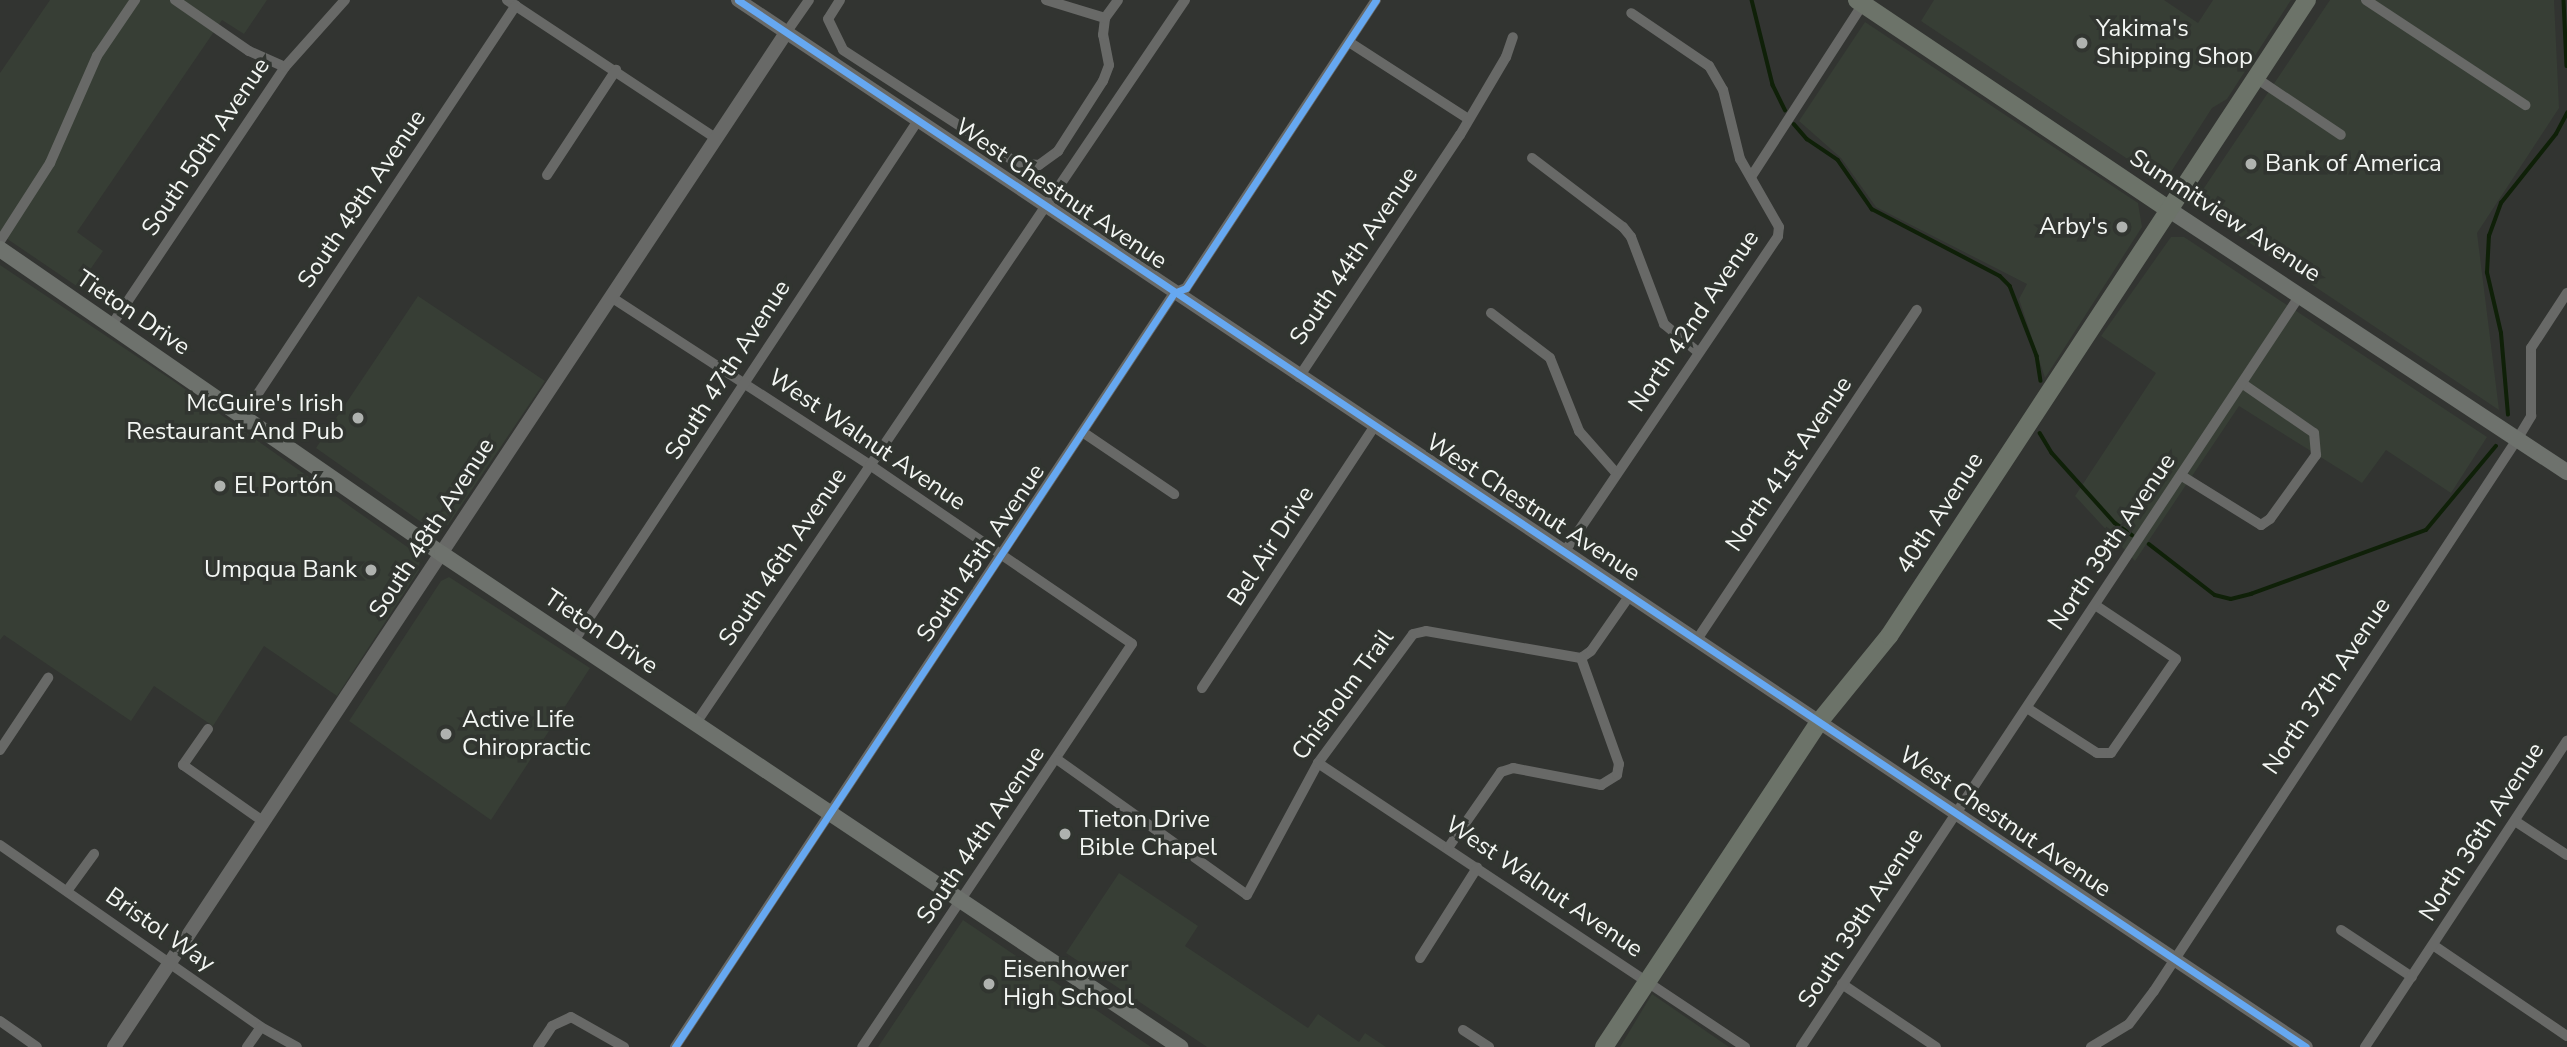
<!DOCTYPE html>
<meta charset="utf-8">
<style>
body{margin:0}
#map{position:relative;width:2567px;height:1047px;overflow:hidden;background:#323431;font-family:"Nunito Sans",sans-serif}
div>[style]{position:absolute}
.built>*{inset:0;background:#373e35}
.stream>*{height:3.5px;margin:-1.75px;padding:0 1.75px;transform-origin:1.75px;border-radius:1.75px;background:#0f2008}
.minor>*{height:10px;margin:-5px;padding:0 5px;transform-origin:5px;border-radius:5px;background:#686967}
.tertiary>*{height:14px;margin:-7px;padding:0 7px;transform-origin:7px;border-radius:7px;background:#686967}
.secondary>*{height:16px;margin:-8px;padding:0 8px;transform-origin:8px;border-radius:8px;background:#6e726d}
.primary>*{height:18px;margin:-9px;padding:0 9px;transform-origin:9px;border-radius:9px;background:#6c7369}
.cycleway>*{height:7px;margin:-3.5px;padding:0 3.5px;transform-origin:3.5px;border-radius:3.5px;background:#66a8f1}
.dots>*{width:19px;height:19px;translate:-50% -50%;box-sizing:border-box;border:4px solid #313530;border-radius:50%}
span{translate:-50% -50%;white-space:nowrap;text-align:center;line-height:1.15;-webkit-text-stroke:7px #313530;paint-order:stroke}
.poi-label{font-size:24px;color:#f3f6f3}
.left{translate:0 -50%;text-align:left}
.right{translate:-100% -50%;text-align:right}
.street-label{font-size:24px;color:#f3f6f3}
</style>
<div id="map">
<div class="built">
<i style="clip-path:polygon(50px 0,267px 0,244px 34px,222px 20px,77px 232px,103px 251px,78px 287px,0 234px,0 73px)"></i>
<i style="clip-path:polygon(1934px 0,2164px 0,2198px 23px,2213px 0,2291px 0,2227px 99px,2212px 108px,2169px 175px,2156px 178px,1921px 21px)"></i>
<i style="clip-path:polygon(2330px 0,2554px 0,2559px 108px,2477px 233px,2499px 410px,2205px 213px,2196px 200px)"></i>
<i style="clip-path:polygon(1865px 22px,2138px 203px,2142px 227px,2045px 378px,2019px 299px,2027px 284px,1876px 207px,1841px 158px,1799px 121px)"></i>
<i style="clip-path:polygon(2171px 237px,2184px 237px,2487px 437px,2451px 493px,2386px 450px,2362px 483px,2239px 406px,2135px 561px,2075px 496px,2156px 373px,2101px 336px)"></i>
<i style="clip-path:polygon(0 265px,172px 380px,420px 556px,419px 570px,337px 696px,264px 646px,213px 726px,154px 686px,131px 721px,4px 635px,0 640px)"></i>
<i style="clip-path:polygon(418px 296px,545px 381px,448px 525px,431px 529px,316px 448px)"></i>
<i style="clip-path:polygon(449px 577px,590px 668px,491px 820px,349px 721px,441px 581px)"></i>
<i style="clip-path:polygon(1119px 873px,1198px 926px,1185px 946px,1308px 1028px,1318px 1014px,1359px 1042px,1365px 1033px,1386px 1047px,1207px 1047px,1066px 953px)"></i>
<i style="clip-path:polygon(963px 920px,1151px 1047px,878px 1047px)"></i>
<i style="clip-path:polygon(1652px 994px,1729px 1047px,1620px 1047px)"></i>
</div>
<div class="stream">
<i style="left:1752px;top:0;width:88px;rotate:76.1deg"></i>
<i style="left:1773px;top:85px;width:28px;rotate:64deg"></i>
<i style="left:2564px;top:0;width:66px;rotate:87.4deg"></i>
<i style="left:1794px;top:124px;width:20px;rotate:49deg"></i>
<i style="left:1807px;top:139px;width:37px;rotate:34deg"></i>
<i style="left:1838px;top:160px;width:60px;rotate:55.2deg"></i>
<i style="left:1872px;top:209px;width:144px;rotate:27.6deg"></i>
<i style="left:2000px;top:276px;width:14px;rotate:45deg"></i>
<i style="left:2010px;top:286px;width:75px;rotate:68.9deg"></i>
<i style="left:2037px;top:356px;width:25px;rotate:81deg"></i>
<i style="left:2508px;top:415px;width:82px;rotate:-94.9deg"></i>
<i style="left:2501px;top:333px;width:62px;rotate:-103.1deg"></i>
<i style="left:2487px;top:273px;width:37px;rotate:-87deg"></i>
<i style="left:2489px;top:236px;width:35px;rotate:-70deg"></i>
<i style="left:2501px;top:203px;width:88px;rotate:-51.4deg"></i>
<i style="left:2556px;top:134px;width:24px;rotate:-62deg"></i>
<i style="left:2040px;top:433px;width:23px;rotate:59deg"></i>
<i style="left:2052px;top:453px;width:94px;rotate:48deg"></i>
<i style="left:2115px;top:523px;width:21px;rotate:35deg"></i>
<i style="left:2149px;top:544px;width:83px;rotate:37.7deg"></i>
<i style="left:2215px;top:595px;width:16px;rotate:14deg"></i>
<i style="left:2231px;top:599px;width:21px;rotate:-14deg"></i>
<i style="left:2251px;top:594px;width:186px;rotate:-20.1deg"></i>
<i style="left:2426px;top:530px;width:109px;rotate:-50.2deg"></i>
</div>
<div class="minor">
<i style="left:175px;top:0;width:90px;rotate:34.6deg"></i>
<i style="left:249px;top:51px;width:39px;rotate:24deg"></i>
<i style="left:507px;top:0;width:252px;rotate:33.5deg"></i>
<i style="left:840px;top:0;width:22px;rotate:122deg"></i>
<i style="left:828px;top:19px;width:34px;rotate:64deg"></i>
<i style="left:843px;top:50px;width:207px;rotate:33deg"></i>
<i style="left:1017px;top:163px;width:22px;rotate:5deg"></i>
<i style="left:1039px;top:165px;width:24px;rotate:-36deg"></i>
<i style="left:1058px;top:151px;width:83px;rotate:-57.3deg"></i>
<i style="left:1103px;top:81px;width:17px;rotate:-69deg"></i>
<i style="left:1109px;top:65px;width:31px;rotate:-101deg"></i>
<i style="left:1103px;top:35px;width:17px;rotate:-83deg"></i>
<i style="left:1105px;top:18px;width:22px;rotate:-54deg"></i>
<i style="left:1046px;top:0;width:62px;rotate:17deg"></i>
<i style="left:2366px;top:0;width:191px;rotate:33.4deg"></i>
<i style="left:786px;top:33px;width:40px;rotate:-55.1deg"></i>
<i style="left:1349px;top:42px;width:140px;rotate:32.8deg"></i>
<i style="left:2256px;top:78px;width:102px;rotate:33.8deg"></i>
<i style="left:1532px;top:158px;width:114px;rotate:37.2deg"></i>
<i style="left:1623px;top:227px;width:13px;rotate:51deg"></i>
<i style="left:1631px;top:237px;width:93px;rotate:69.2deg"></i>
<i style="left:1664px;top:324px;width:44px;rotate:39.5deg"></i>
<i style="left:547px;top:175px;width:126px;rotate:-56.7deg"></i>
<i style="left:1751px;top:177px;width:206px;rotate:-57.1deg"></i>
<i style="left:0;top:241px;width:93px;rotate:-57.3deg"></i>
<i style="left:50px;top:163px;width:117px;rotate:-66.3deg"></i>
<i style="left:97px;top:56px;width:68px;rotate:-55.8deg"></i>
<i style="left:611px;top:297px;width:309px;rotate:33deg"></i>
<i style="left:870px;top:465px;width:317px;rotate:34.3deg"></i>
<i style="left:1132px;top:644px;width:485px;rotate:123.8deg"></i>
<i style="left:1491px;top:313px;width:74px;rotate:37.3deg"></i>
<i style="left:1550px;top:358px;width:79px;rotate:68.3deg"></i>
<i style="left:1579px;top:431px;width:57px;rotate:48.5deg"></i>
<i style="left:111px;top:326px;width:312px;rotate:-56.1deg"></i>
<i style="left:285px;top:67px;width:90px;rotate:-48.2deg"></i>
<i style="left:1299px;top:377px;width:291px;rotate:-56.4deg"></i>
<i style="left:1460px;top:135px;width:91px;rotate:-59.5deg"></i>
<i style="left:1506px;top:57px;width:21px;rotate:-71deg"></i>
<i style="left:243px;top:416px;width:493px;rotate:-56.4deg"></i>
<i style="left:1084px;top:433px;width:109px;rotate:34.1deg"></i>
<i style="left:2182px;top:476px;width:93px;rotate:31.8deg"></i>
<i style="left:2261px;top:525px;width:11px;rotate:-34deg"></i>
<i style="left:2270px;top:519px;width:79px;rotate:-54.3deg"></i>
<i style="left:2316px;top:455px;width:22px;rotate:-95deg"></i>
<i style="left:2314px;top:433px;width:86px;rotate:-145.4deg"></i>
<i style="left:1565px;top:551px;width:380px;rotate:-55.9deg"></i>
<i style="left:1778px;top:236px;width:9px;rotate:-84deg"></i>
<i style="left:1779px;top:227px;width:78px;rotate:-119.8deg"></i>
<i style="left:1740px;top:159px;width:71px;rotate:-103.8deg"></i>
<i style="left:1723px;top:90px;width:28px;rotate:-120deg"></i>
<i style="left:1709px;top:66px;width:94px;rotate:-145.8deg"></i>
<i style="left:574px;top:641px;width:622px;rotate:-56.54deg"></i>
<i style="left:1696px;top:641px;width:398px;rotate:-56.3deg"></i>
<i style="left:1581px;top:658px;width:12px;rotate:-35deg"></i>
<i style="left:1591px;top:651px;width:68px;rotate:-55.1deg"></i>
<i style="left:1202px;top:688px;width:314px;rotate:-56.6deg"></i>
<i style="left:2027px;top:708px;width:83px;rotate:32.7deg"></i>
<i style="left:2097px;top:753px;width:14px"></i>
<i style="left:2111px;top:753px;width:114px;rotate:-55.3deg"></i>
<i style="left:2176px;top:659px;width:97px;rotate:-146.3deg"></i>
<i style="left:696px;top:723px;width:873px;rotate:-55.93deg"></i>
<i style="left:208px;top:729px;width:44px;rotate:124.8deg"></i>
<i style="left:183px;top:765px;width:99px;rotate:35.1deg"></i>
<i style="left:0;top:750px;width:87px;rotate:-56.3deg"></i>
<i style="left:1058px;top:760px;width:232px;rotate:35.5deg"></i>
<i style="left:1247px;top:895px;width:150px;rotate:-61.7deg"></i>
<i style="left:1318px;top:763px;width:160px;rotate:-53.6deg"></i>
<i style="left:1413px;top:634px;width:13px;rotate:-13deg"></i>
<i style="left:1426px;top:631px;width:157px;rotate:9.9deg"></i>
<i style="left:1318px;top:763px;width:513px;rotate:33.63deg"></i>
<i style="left:2515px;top:821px;width:62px;rotate:33.2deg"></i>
<i style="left:0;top:845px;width:318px;rotate:34.9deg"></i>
<i style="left:261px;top:1027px;width:41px;rotate:29.1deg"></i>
<i style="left:1448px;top:848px;width:93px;rotate:-55.1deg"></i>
<i style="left:1501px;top:772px;width:13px;rotate:-18deg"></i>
<i style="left:1513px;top:768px;width:90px;rotate:10.9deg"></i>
<i style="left:1601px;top:785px;width:19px;rotate:-32deg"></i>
<i style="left:1617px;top:775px;width:11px;rotate:-80deg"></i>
<i style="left:1619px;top:764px;width:113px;rotate:-109.7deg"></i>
<i style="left:67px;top:891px;width:46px;rotate:-53.9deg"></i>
<i style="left:2341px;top:930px;width:85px;rotate:33.5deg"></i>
<i style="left:2433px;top:945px;width:162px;rotate:34.2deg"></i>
<i style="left:1420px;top:958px;width:107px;rotate:-57.7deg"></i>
<i style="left:1842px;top:984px;width:113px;rotate:33.8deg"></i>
<i style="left:0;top:1021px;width:45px;rotate:35.1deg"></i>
<i style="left:1463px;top:1030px;width:31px;rotate:33deg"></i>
<i style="left:247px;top:1047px;width:24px;rotate:-55deg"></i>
<i style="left:538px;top:1047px;width:25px;rotate:-56deg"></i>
<i style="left:552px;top:1026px;width:21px;rotate:-25deg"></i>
<i style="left:571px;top:1017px;width:61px;rotate:29.5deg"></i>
<i style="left:675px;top:1047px;width:904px;rotate:-56.5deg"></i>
<i style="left:1174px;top:293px;width:13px;rotate:-23deg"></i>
<i style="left:1186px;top:288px;width:345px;rotate:-56.6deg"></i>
<i style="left:1801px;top:1047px;width:902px;rotate:-56.43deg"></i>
<i style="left:2091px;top:1047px;width:44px;rotate:-31.2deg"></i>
<i style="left:2129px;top:1024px;width:41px;rotate:-52.9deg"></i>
<i style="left:2154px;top:991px;width:662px;rotate:-56.65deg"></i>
<i style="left:2518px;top:438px;width:26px;rotate:-59deg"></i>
<i style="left:2531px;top:416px;width:68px;rotate:-90deg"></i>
<i style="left:2531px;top:348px;width:66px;rotate:-56.8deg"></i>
<i style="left:2365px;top:1047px;width:367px;rotate:-56.6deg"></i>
</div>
<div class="tertiary">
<i style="left:738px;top:0;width:1885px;rotate:33.73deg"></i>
<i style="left:114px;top:1047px;width:1216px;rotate:-56.47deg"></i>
</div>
<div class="secondary">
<i style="left:2168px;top:209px;width:478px;rotate:33.4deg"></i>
<i style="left:0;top:249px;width:537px;rotate:34.61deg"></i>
<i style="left:442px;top:554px;width:888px;rotate:33.74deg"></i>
</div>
<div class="primary">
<i style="left:1857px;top:0;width:375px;rotate:33.9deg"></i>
<i style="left:1604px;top:1047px;width:390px;rotate:-56.5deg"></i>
<i style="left:1819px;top:722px;width:111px;rotate:-50.9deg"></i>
<i style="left:1889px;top:636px;width:761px;rotate:-56.69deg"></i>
</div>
<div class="cycleway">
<i style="left:738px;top:0;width:1885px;rotate:33.73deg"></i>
<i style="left:675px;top:1047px;width:904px;rotate:-56.5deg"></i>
<i style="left:1174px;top:293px;width:13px;rotate:-23deg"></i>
<i style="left:1186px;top:288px;width:345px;rotate:-56.6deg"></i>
</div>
<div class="dots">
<i style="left:2082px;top:43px;background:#afb2af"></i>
<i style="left:2251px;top:164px;background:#afb2af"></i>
<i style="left:2122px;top:227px;background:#afb2af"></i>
<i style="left:358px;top:418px;background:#afb2af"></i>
<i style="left:220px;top:486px;background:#afb2af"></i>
<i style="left:371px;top:570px;background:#afb2af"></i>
<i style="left:446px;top:734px;background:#afb2af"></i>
<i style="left:1065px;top:834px;background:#afb2af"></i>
<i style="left:989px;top:984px;background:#afb2af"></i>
</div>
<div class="poi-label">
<span class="left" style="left:2096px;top:43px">Yakima's<br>Shipping Shop</span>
<span class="left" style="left:2265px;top:164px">Bank of America</span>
<span class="right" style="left:2108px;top:227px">Arby's</span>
<span class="right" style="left:344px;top:418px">McGuire's Irish<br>Restaurant And Pub</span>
<span class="left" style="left:234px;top:486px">El Portón</span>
<span class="right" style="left:357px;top:570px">Umpqua Bank</span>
<span class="left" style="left:462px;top:734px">Active Life<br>Chiropractic</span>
<span class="left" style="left:1079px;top:834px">Tieton Drive<br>Bible Chapel</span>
<span class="left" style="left:1003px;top:984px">Eisenhower<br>High School</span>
</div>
<div class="street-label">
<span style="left:206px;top:147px;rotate:-56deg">South 50th Avenue</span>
<span style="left:1061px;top:194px;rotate:34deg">West Chestnut Avenue</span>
<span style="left:362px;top:199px;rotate:-56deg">South 49th Avenue</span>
<span style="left:2225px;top:216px;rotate:33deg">Summitview Avenue</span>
<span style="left:1354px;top:256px;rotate:-56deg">South 44th Avenue</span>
<span style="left:133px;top:313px;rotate:34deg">Tieton Drive</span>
<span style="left:1694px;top:321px;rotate:-56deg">North 42nd Avenue</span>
<span style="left:728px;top:370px;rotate:-57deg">South 47th Avenue</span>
<span style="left:867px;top:440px;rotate:34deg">West Walnut Avenue</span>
<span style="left:1789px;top:464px;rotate:-56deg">North 41st Avenue</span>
<span style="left:1533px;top:508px;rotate:33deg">West Chestnut Avenue</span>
<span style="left:1940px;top:513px;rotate:-57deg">40th Avenue</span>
<span style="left:432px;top:528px;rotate:-57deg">South 48th Avenue</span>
<span style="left:2112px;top:542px;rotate:-56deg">North 39th Avenue</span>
<span style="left:1271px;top:546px;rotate:-57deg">Bel Air Drive</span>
<span style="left:981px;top:553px;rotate:-56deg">South 45th Avenue</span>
<span style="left:783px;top:557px;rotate:-56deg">South 46th Avenue</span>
<span style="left:601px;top:632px;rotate:34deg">Tieton Drive</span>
<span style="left:2327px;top:686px;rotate:-56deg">North 37th Avenue</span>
<span style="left:1343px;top:695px;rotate:-54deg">Chisholm Trail</span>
<span style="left:2005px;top:822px;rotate:34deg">West Chestnut Avenue</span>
<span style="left:2482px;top:832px;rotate:-57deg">North 36th Avenue</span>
<span style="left:981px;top:835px;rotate:-56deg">South 44th Avenue</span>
<span style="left:1544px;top:887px;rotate:34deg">West Walnut Avenue</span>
<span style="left:1861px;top:918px;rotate:-57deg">South 39th Avenue</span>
<span style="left:160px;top:930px;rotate:35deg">Bristol Way</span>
</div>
</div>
